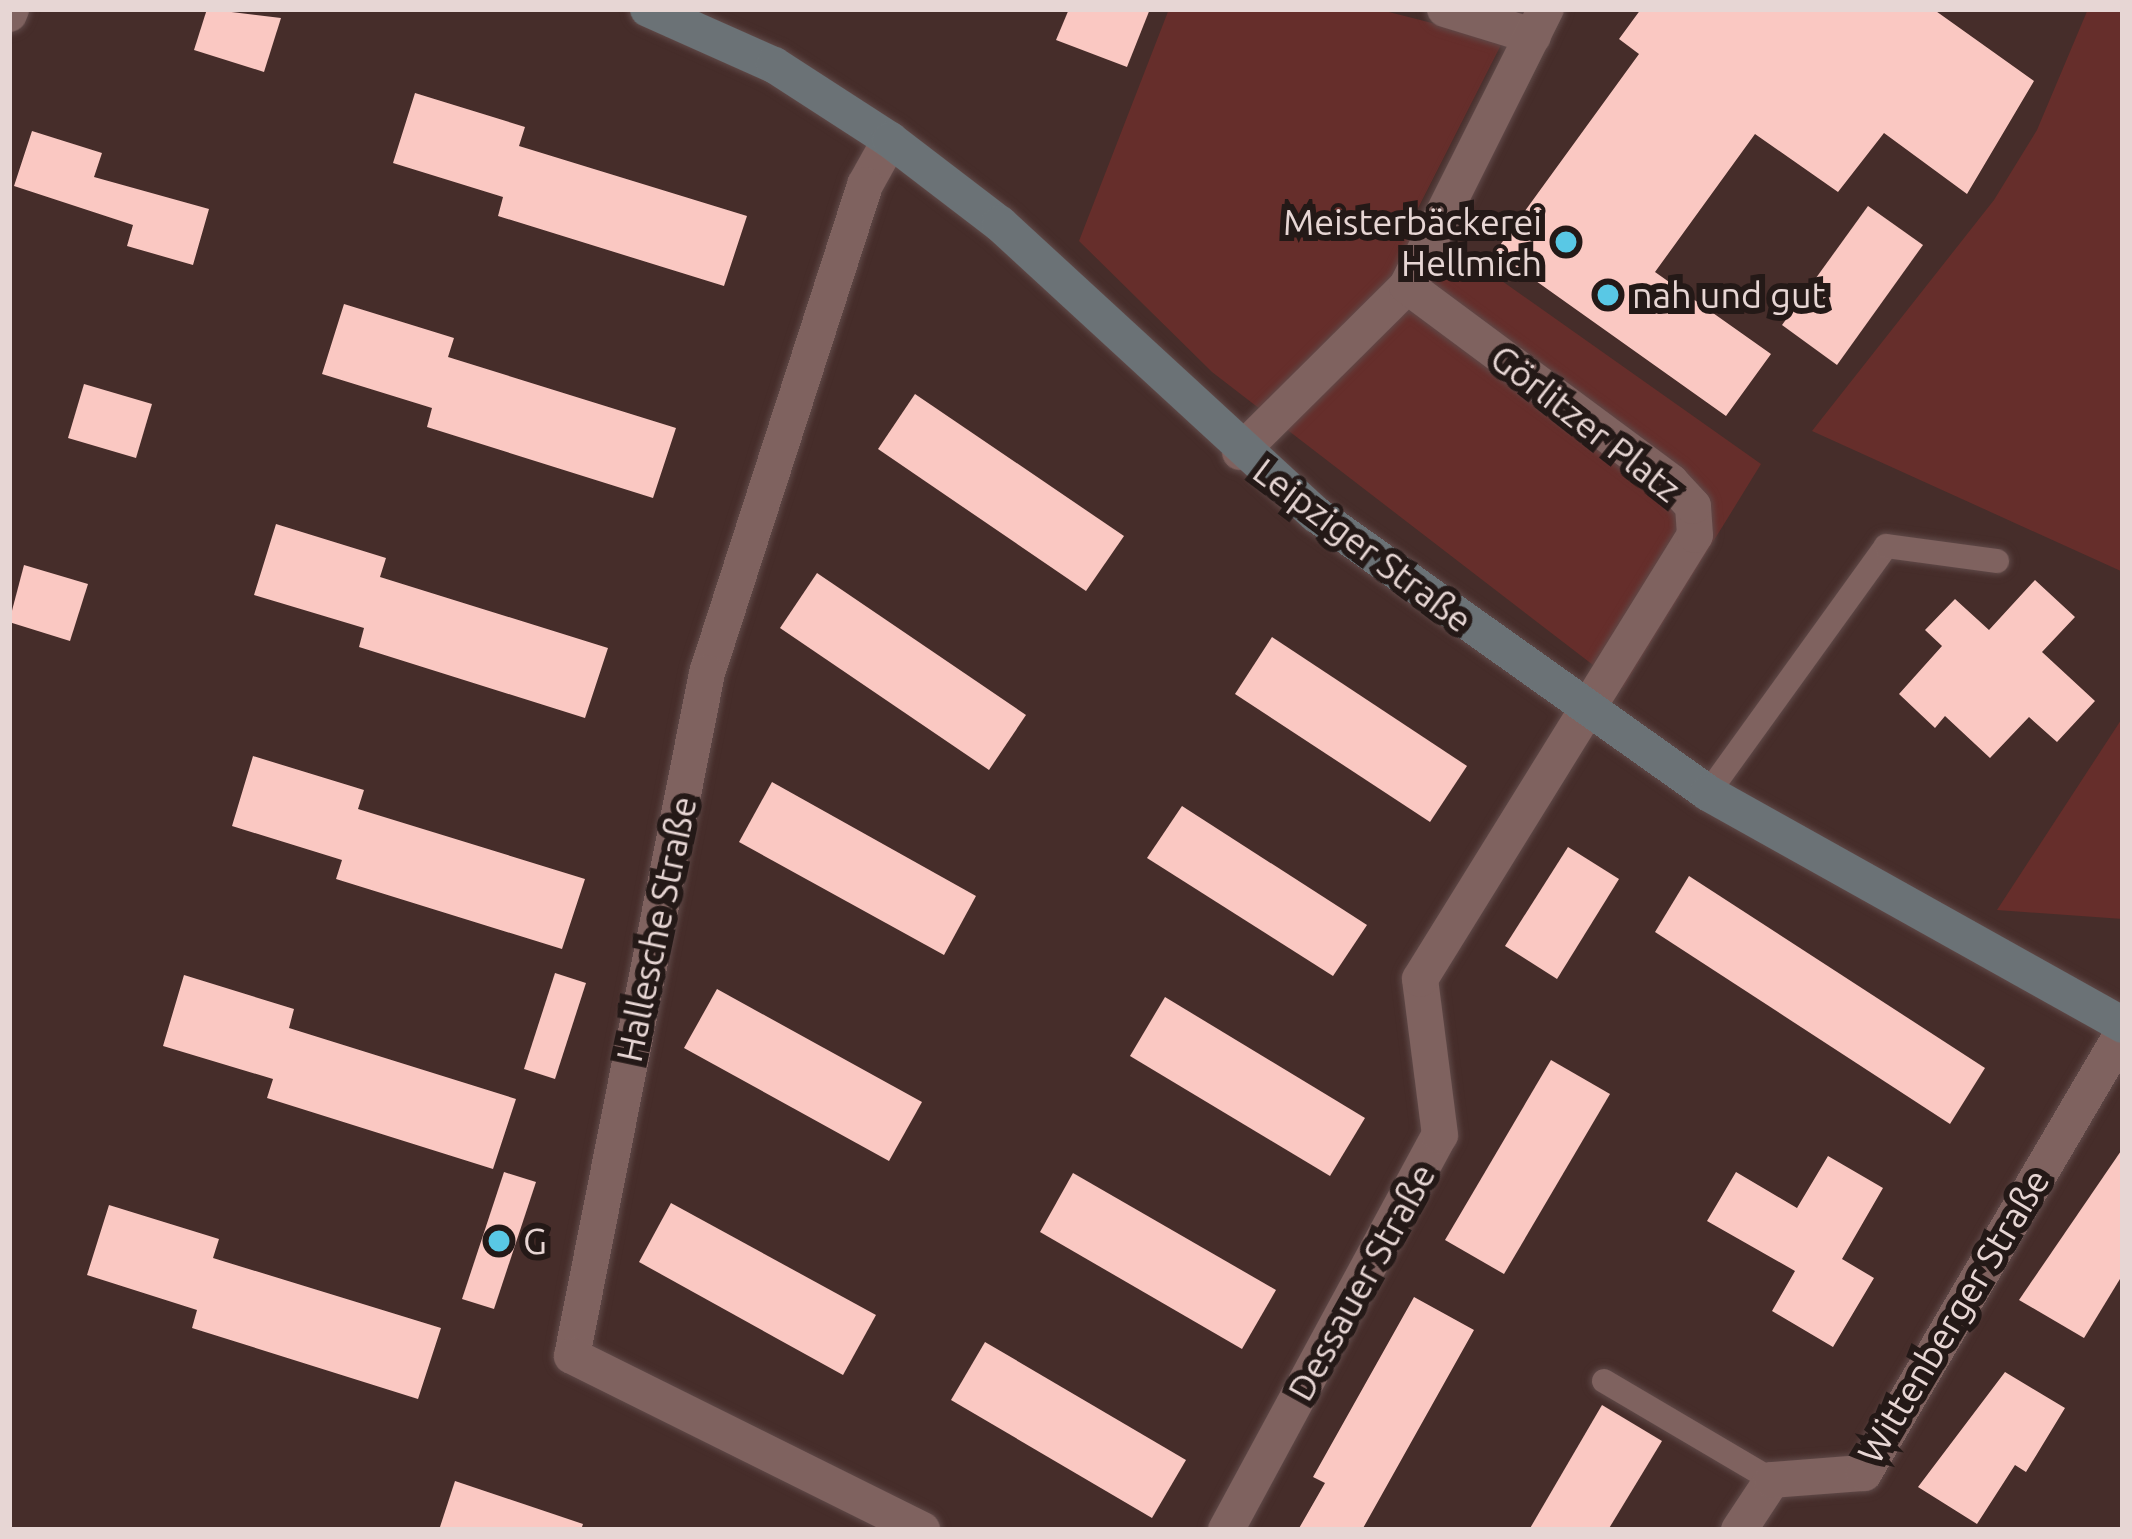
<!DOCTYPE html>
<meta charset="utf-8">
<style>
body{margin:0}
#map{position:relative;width:2132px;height:1539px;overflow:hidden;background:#462d2a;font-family:Ubuntu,sans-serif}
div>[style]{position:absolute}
.green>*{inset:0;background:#662e2b}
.building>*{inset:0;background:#fac8c2}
.roads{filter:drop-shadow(0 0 3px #604a49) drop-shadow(0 0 3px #604a49)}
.lane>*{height:24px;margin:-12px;padding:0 12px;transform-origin:12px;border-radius:12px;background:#7f625f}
.street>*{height:36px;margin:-18px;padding:0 18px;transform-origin:18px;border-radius:18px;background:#7f625f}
.secondary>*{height:36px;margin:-18px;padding:0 18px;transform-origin:18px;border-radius:18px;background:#6b7276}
.dots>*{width:33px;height:33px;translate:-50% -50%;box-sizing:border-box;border:6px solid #241917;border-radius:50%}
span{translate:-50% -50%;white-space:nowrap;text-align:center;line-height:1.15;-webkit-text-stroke:12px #241917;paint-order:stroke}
.poi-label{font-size:36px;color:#e7d6d4}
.right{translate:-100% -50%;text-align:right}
.left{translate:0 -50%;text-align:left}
.street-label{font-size:36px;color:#e7d6d4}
.frame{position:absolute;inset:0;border:12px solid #e7d6d4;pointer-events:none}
</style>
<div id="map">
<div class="green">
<i style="clip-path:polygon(1169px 9px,1377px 9px,1503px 41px,1413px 218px,1761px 464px,1623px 688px,1212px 372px,1079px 241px)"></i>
<i style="clip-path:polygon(2088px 9px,2123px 9px,2123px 572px,1812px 431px,1994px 200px,2037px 130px)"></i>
<i style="clip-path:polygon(2123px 717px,2123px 919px,1997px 910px)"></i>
</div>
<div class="building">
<i style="clip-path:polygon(207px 9px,281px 18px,264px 72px,194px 50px)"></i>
<i style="clip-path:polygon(1069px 9px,1150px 9px,1127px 67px,1056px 40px)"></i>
<i style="clip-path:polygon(1641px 9px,1933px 9px,2034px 81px,1967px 194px,1884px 133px,1838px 192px,1755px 134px,1655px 272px,1771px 354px,1726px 416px,1495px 252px,1639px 54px,1619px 39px)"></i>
<i style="clip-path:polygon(415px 93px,525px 127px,519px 146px,747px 216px,724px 286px,498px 216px,503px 197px,393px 163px)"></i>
<i style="clip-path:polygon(32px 131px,102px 153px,94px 177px,209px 209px,193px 265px,127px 246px,133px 225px,14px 186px)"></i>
<i style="clip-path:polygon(1868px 206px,1923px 245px,1837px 365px,1782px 325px)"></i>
<i style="clip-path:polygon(344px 304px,454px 338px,448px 357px,676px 428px,653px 498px,427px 427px,432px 408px,322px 374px)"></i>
<i style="clip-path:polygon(84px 384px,152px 404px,136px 458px,68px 438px)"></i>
<i style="clip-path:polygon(915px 394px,1124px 536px,1086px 591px,878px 449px)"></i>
<i style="clip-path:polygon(276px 524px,386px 558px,380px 577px,608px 648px,585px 718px,359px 647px,364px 628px,254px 595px)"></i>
<i style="clip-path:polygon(24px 565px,88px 584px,70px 641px,9px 622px)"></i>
<i style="clip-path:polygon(817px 573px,1026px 715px,989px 770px,780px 628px)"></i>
<i style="clip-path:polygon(2035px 580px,2075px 617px,2042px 652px,2095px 701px,2057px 742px,2029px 717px,1990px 758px,1945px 716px,1935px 728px,1899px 694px,1942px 646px,1925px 630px,1955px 599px,1989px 630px)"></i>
<i style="clip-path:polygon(1272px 637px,1467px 766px,1430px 822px,1235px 694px)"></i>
<i style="clip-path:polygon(253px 756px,364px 790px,358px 809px,585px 879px,562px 949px,336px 879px,342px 860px,232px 826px)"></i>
<i style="clip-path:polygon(772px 782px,976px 896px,944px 955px,739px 842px)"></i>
<i style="clip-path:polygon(1182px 806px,1367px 925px,1333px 976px,1147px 858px)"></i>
<i style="clip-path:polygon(1568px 847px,1619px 879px,1557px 979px,1505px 946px)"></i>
<i style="clip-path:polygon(1689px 876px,1985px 1068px,1950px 1124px,1655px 932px)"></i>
<i style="clip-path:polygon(555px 973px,586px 983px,555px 1079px,524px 1069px)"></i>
<i style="clip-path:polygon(184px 975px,294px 1009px,289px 1028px,516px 1099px,493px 1169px,267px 1098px,273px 1079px,163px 1046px)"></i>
<i style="clip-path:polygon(717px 989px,922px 1102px,889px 1161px,684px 1048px)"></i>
<i style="clip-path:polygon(1165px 997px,1365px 1118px,1330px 1176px,1130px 1056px)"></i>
<i style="clip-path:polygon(1551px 1060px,1610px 1094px,1504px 1274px,1445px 1240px)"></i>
<i style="clip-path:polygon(2123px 1148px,2123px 1274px,2084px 1338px,2019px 1300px)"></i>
<i style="clip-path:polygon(1828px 1156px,1883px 1188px,1842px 1259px,1874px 1278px,1833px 1347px,1772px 1311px,1795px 1271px,1707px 1221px,1736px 1172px,1797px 1208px)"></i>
<i style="clip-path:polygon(504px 1172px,536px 1182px,494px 1309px,462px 1299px)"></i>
<i style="clip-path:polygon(1073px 1173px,1276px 1290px,1242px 1349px,1040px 1232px)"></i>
<i style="clip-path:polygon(671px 1203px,876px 1315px,843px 1375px,639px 1262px)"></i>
<i style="clip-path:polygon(109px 1205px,219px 1239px,213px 1258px,441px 1328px,418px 1399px,192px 1328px,197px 1310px,87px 1275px)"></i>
<i style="clip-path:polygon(1414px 1297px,1474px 1330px,1362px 1530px,1298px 1530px,1325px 1483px,1313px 1477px)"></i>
<i style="clip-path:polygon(985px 1342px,1186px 1460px,1152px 1518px,951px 1400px)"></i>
<i style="clip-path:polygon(2005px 1372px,2065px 1408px,2026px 1472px,2015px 1465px,1977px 1524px,1918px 1487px)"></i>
<i style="clip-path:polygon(1602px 1405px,1662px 1441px,1608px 1530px,1529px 1530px)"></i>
<i style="clip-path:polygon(455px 1481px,583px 1524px,581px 1530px,439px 1530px)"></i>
</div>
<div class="roads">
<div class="lane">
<i style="left:1708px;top:793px;width:304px;rotate:-54.2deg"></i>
<i style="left:1886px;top:546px;width:112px;rotate:7.7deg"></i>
<i style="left:1604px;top:1381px;width:195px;rotate:30.5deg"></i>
</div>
<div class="street">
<i style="left:1445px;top:9px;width:92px;rotate:17.1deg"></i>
<i style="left:9px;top:14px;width:5px;rotate:-68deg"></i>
<i style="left:890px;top:140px;width:51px;rotate:119.1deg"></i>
<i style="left:865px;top:185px;width:513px;rotate:107.94deg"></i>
<i style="left:707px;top:673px;width:696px;rotate:101.18deg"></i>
<i style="left:572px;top:1356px;width:391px;rotate:26.4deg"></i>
<i style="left:1240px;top:452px;width:235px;rotate:-44.8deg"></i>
<i style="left:1407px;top:286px;width:310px;rotate:-63.4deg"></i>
<i style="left:1226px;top:1530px;width:449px;rotate:-61.6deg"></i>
<i style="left:1440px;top:1135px;width:157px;rotate:-97.3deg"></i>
<i style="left:1420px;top:979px;width:522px;rotate:-58.23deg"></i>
<i style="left:1695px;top:535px;width:29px;rotate:-94deg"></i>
<i style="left:1693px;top:506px;width:33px;rotate:-133deg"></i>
<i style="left:1671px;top:482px;width:329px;rotate:-143.4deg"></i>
<i style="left:1739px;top:1530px;width:60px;rotate:-56.6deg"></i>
<i style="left:1772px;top:1480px;width:92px;rotate:-4.4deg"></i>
<i style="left:1864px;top:1473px;width:511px;rotate:-59.57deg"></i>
</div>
<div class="secondary">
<i style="left:648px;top:9px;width:138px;rotate:24deg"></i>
<i style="left:774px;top:65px;width:138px;rotate:32.9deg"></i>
<i style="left:890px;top:140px;width:138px;rotate:37.4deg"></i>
<i style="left:1000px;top:224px;width:430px;rotate:42.6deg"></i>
<i style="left:1317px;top:515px;width:480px;rotate:35.4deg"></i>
<i style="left:1708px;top:793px;width:475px;rotate:29.2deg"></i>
</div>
</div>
<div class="dots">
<i style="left:1566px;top:242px;background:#59c8e5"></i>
<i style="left:1608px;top:295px;background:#59c8e5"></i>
<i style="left:499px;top:1241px;background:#59c8e5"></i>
</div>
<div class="poi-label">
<span class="right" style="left:1542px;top:242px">Meisterbäckerei<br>Hellmich</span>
<span class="left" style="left:1632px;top:295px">nah und gut</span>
<span class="left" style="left:523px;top:1241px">G</span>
</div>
<div class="street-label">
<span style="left:1586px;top:423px;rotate:38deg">Görlitzer Platz</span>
<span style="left:1363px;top:545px;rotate:37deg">Leipziger Straße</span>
<span style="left:656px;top:929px;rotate:-78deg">Hallesche Straße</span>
<span style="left:1361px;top:1282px;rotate:-61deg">Dessauer Straße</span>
<span style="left:1953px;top:1316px;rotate:-59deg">Wittenberger Straße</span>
</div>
<div class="frame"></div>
</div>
